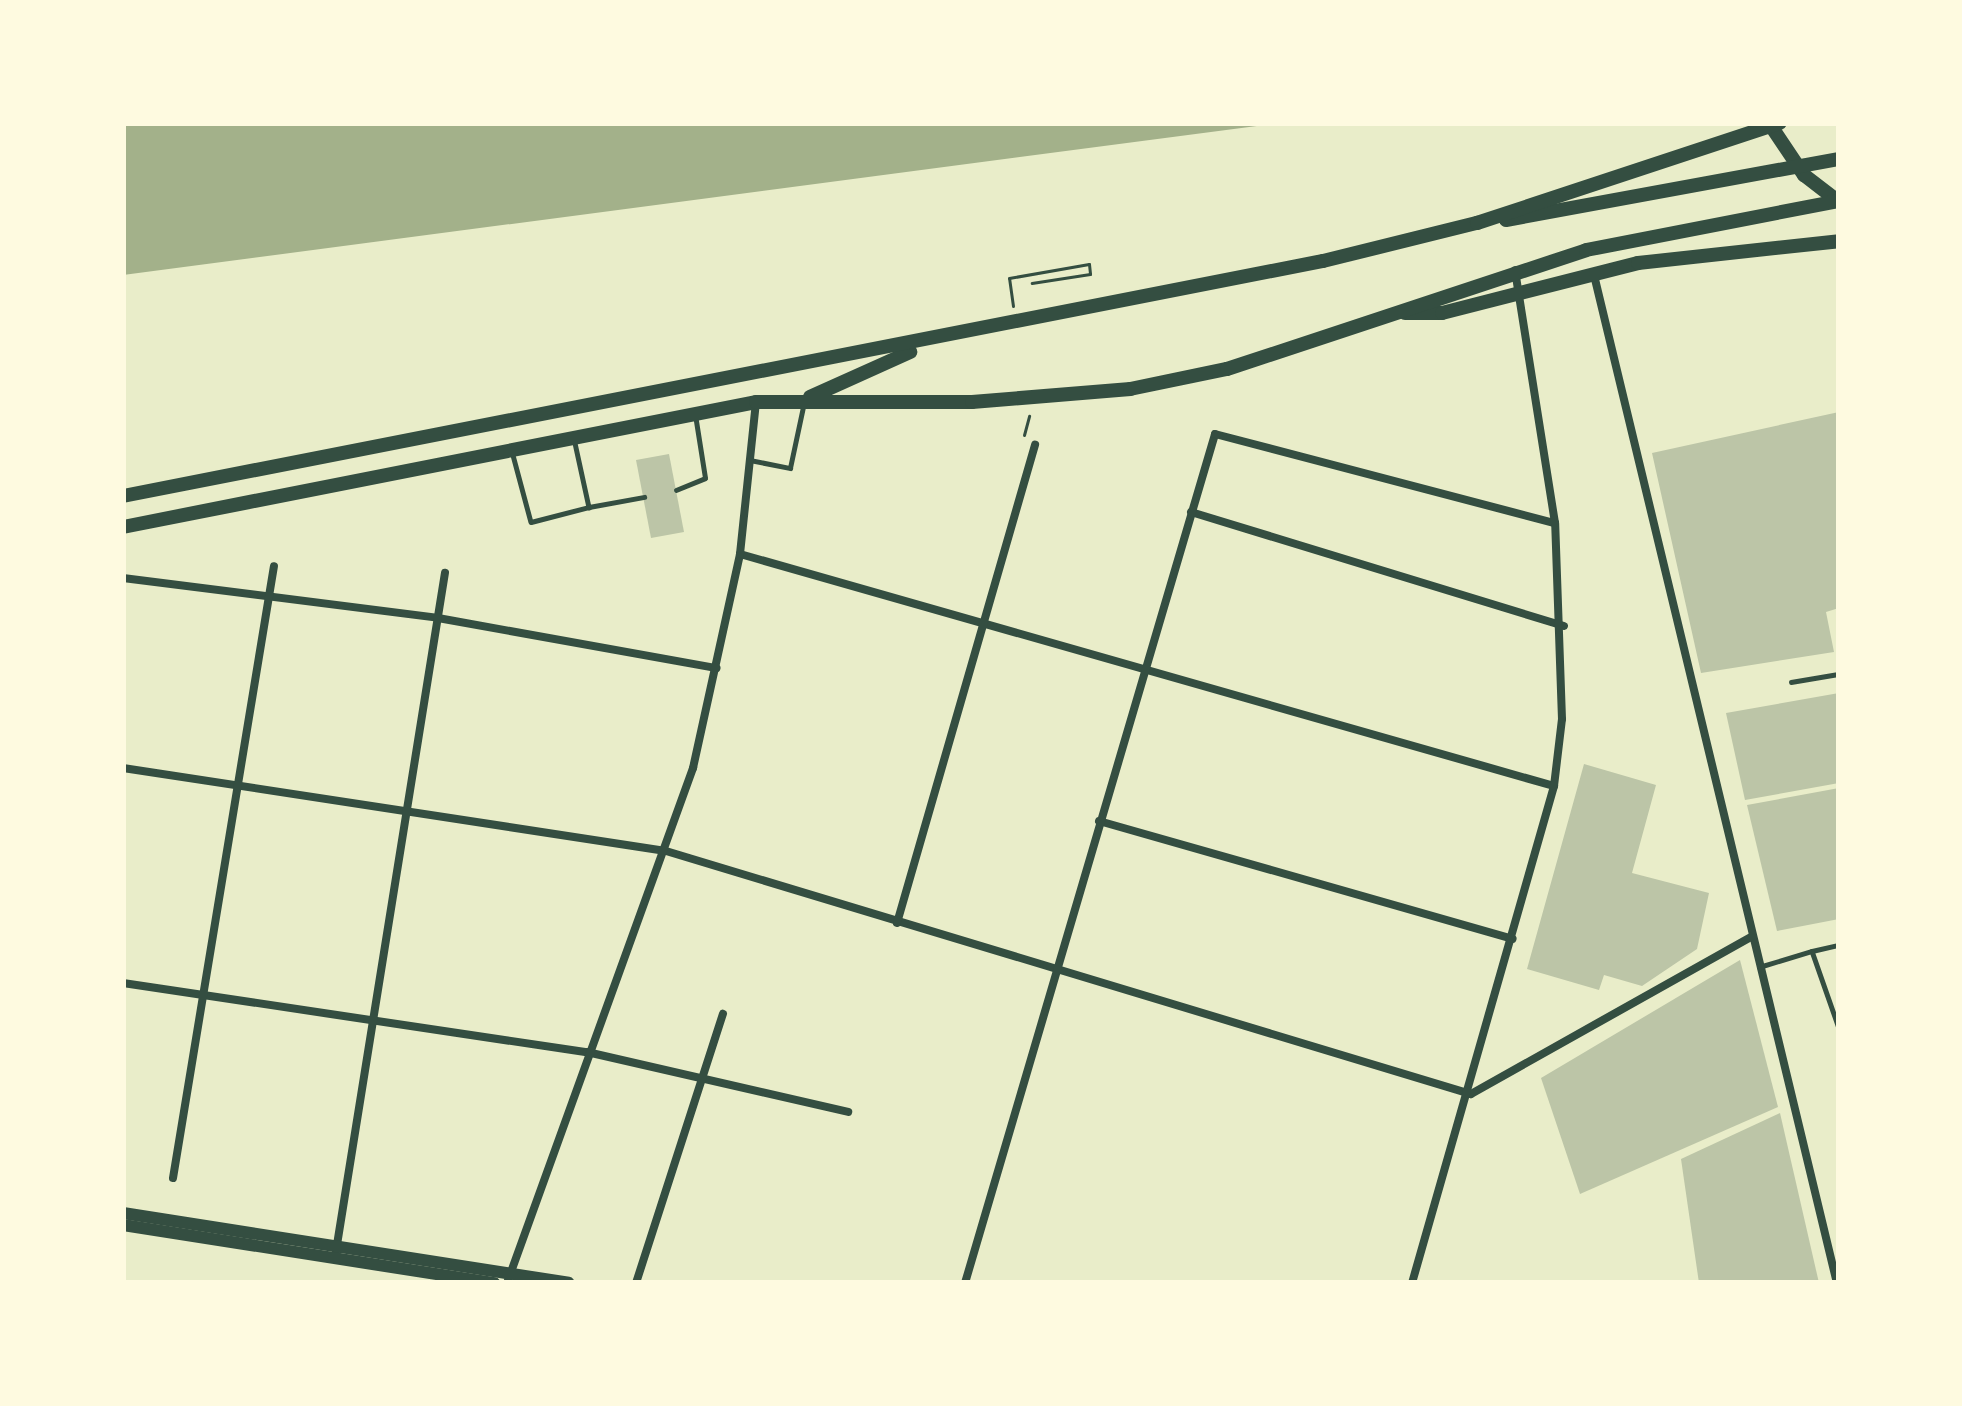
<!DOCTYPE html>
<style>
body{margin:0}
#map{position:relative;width:1962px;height:1406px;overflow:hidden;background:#e9edc9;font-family:"Space Grotesk",sans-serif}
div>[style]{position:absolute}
.water>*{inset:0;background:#a3b18a}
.building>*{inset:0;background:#bcc5a7}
.path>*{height:3px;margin:-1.5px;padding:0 1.5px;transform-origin:1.5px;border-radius:1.5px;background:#344e41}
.service>*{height:4.5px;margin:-2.25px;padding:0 2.25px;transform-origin:2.25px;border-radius:2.25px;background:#344e41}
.minor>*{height:8px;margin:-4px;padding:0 4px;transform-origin:4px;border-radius:4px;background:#344e41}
.secondary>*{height:12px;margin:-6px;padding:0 6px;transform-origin:6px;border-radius:6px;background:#344e41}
.trunk>*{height:14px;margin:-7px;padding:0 7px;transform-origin:7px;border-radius:7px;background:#344e41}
span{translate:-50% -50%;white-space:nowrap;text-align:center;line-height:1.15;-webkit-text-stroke:12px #fefae0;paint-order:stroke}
.frame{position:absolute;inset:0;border:126px solid #fefae0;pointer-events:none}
</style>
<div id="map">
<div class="water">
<i style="clip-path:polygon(123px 123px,1279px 123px,123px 275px)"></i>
</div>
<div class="building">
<i style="clip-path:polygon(1839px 412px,1839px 608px,1826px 612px,1834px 652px,1701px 673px,1652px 453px)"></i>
<i style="clip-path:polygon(669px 454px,684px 532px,651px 538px,636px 460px)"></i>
<i style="clip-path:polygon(1839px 693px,1839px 783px,1745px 800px,1726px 713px)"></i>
<i style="clip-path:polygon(1584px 764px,1656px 785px,1632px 873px,1709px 893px,1697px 949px,1642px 986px,1604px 975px,1599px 990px,1527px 969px)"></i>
<i style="clip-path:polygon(1839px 788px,1839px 919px,1777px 931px,1747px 805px)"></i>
<i style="clip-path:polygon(1740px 960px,1778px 1107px,1580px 1194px,1541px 1078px)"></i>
<i style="clip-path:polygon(1780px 1113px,1819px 1283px,1699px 1283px,1681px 1159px)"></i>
</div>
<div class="path">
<i style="left:1013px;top:306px;width:28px;rotate:-98deg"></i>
<i style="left:1009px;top:278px;width:81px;rotate:-9.9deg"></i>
<i style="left:1089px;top:264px;width:10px;rotate:84deg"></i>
<i style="left:1090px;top:274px;width:59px;rotate:171.2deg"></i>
<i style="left:1024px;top:435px;width:20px;rotate:-75deg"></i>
</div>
<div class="service">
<i style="left:575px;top:443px;width:66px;rotate:77.7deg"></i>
<i style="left:589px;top:507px;width:56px;rotate:-10.3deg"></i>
<i style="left:513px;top:455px;width:69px;rotate:75deg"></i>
<i style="left:531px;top:522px;width:60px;rotate:-14.5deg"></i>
<i style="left:750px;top:460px;width:41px;rotate:11.3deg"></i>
<i style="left:790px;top:468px;width:62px;rotate:-78deg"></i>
<i style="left:676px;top:490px;width:31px;rotate:-22deg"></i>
<i style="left:705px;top:478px;width:64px;rotate:-99deg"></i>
<i style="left:1791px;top:682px;width:49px;rotate:-9.5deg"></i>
<i style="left:1812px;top:951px;width:28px;rotate:-13deg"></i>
<i style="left:1759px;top:967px;width:55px;rotate:-16.8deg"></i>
<i style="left:1812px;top:951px;width:82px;rotate:70.7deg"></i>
</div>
<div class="minor">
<i style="left:1594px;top:275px;width:1037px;rotate:76.45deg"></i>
<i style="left:1191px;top:512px;width:390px;rotate:17deg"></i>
<i style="left:740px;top:554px;width:846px;rotate:15.91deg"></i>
<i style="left:123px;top:578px;width:318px;rotate:7.2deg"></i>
<i style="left:438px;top:618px;width:283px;rotate:10.2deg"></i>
<i style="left:123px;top:768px;width:549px;rotate:8.69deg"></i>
<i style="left:666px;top:851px;width:841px;rotate:16.8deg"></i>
<i style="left:1471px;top:1094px;width:321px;rotate:-29.3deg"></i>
<i style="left:1099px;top:821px;width:430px;rotate:15.9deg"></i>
<i style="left:897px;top:923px;width:498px;rotate:-73.9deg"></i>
<i style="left:123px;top:983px;width:469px;rotate:8.5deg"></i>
<i style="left:587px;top:1052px;width:268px;rotate:12.9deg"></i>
<i style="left:173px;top:1178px;width:620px;rotate:-80.63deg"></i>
<i style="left:336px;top:1251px;width:687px;rotate:-80.87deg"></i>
<i style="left:507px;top:1283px;width:548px;rotate:-70.14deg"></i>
<i style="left:693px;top:768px;width:219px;rotate:-77.6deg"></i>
<i style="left:740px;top:554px;width:152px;rotate:-84deg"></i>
<i style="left:636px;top:1283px;width:283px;rotate:-72.1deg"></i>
<i style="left:965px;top:1283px;width:885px;rotate:-73.59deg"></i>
<i style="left:1215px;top:434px;width:351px;rotate:14.7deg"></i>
<i style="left:1412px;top:1283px;width:517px;rotate:-74.05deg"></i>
<i style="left:1554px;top:786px;width:67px;rotate:-83.2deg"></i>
<i style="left:1562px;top:719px;width:196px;rotate:-92deg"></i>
<i style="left:1555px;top:523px;width:256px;rotate:-99deg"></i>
</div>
<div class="secondary">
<i style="left:123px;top:1213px;width:451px;rotate:8.9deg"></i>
<i style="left:123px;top:1225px;width:376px;rotate:8.9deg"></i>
</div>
<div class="trunk">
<i style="left:1769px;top:123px;width:63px;rotate:56.1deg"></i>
<i style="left:1804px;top:175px;width:44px;rotate:37.6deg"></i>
<i style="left:1506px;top:220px;width:339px;rotate:-10.4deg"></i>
<i style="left:1405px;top:313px;width:37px"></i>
<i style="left:1442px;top:313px;width:202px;rotate:-14.3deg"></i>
<i style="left:1638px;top:263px;width:202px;rotate:-6.2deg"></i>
<i style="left:810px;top:397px;width:110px;rotate:-24.2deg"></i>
<i style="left:123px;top:496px;width:1223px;rotate:-11.08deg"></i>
<i style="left:1323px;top:261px;width:159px;rotate:-13.9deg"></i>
<i style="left:1477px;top:223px;width:319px;rotate:-18.3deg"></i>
<i style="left:123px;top:527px;width:645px;rotate:-11.17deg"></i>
<i style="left:756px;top:402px;width:216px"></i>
<i style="left:972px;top:402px;width:159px;rotate:-4.7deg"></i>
<i style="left:1130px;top:389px;width:99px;rotate:-11.7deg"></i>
<i style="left:1227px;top:369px;width:378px;rotate:-18.3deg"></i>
<i style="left:1586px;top:250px;width:258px;rotate:-11deg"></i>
</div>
<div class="frame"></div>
</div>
